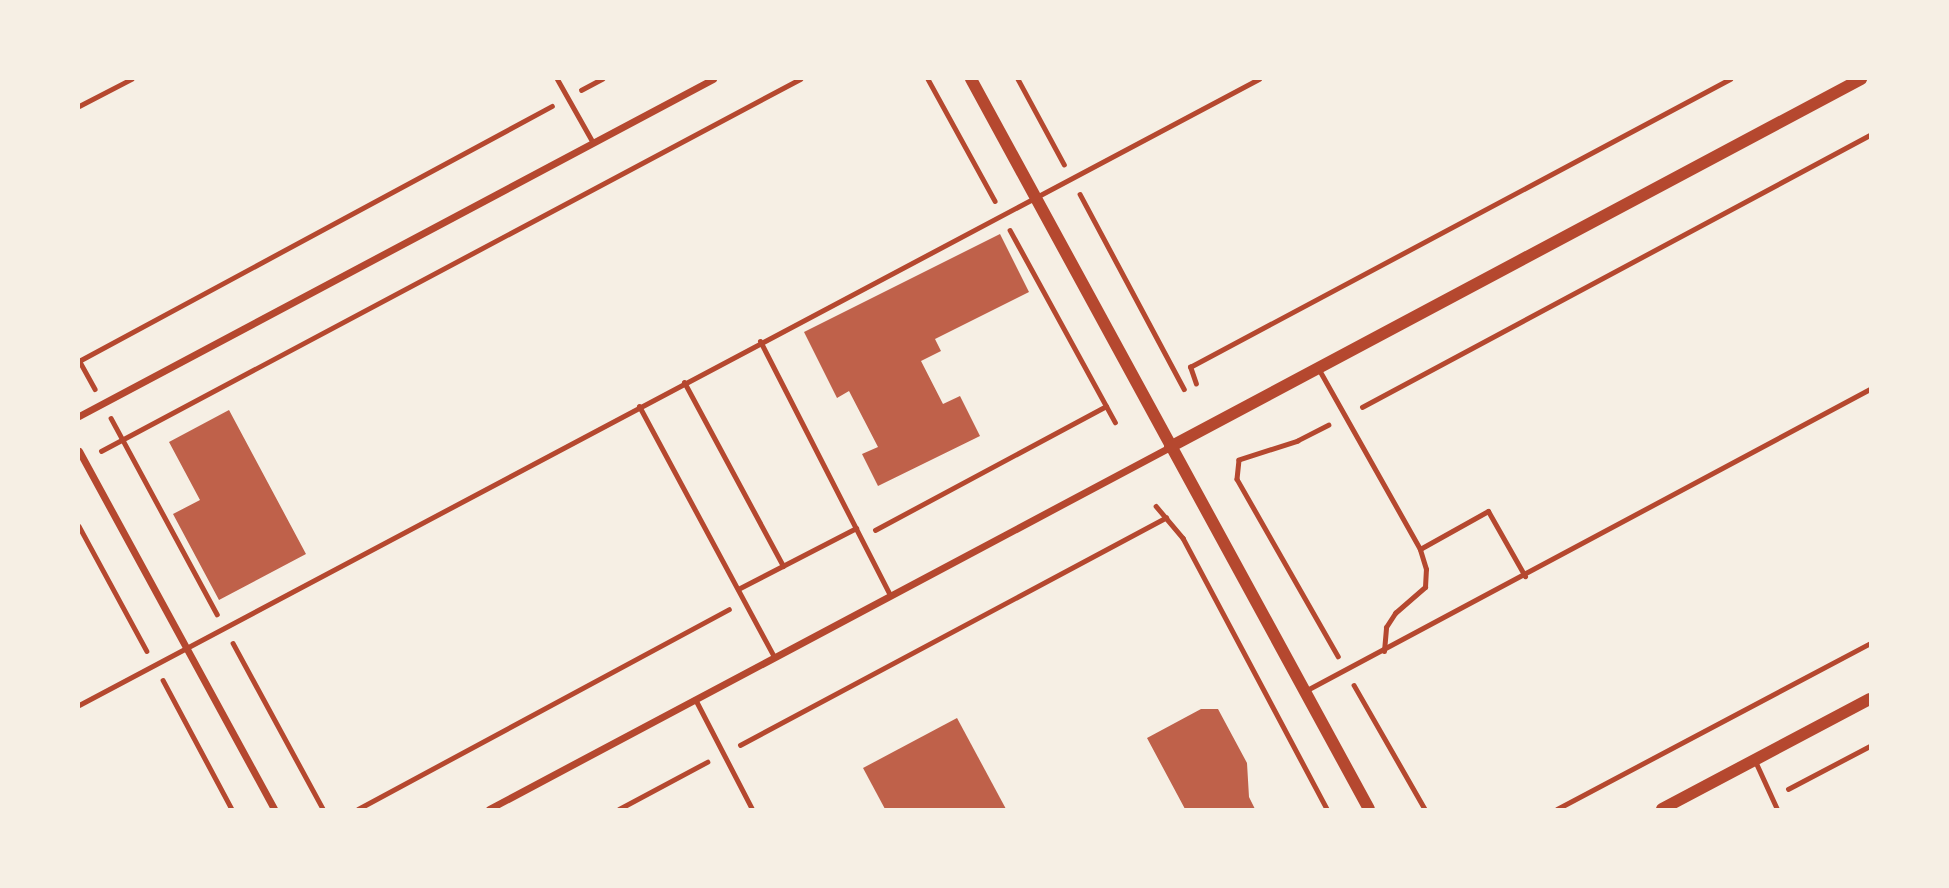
<!DOCTYPE html>
<style>
body{margin:0}
#map{position:relative;width:1949px;height:888px;overflow:hidden;background:#f6efe4;font-family:"Golos Text",sans-serif}
div>[style]{position:absolute}
.building>*{inset:0;background:#bf614a}
.path>*{height:4.5px;margin:-2.25px;padding:0 2.25px;transform-origin:2.25px;border-radius:2.25px;background:#b5482f}
.service>*{height:5px;margin:-2.5px;padding:0 2.5px;transform-origin:2.5px;border-radius:2.5px;background:#b5482f}
.minor>*{height:7px;margin:-3.5px;padding:0 3.5px;transform-origin:3.5px;border-radius:3.5px;background:#b5482f}
.tertiary>*{height:12px;margin:-6px;padding:0 6px;transform-origin:6px;border-radius:6px;background:#b5482f}
span{translate:-50% -50%;white-space:nowrap;text-align:center;line-height:1.15;-webkit-text-stroke:5px #f6efe4;paint-order:stroke}
.frame{position:absolute;inset:0;border:80px solid #f6efe4;pointer-events:none}
</style>
<div id="map">
<div class="building">
<i style="clip-path:polygon(1000px 234px,1029px 292px,935px 339px,941px 351px,921px 361px,943px 404px,960px 396px,980px 436px,878px 486px,862px 454px,878px 447px,849px 391px,837px 398px,804px 332px)"></i>
<i style="clip-path:polygon(229px 410px,306px 554px,219px 600px,173px 514px,200px 500px,169px 442px)"></i>
<i style="clip-path:polygon(1201px 709px,1218px 709px,1247px 763px,1249px 797px,1255px 809px,1185px 809px,1147px 738px)"></i>
<i style="clip-path:polygon(957px 718px,1006px 809px,885px 809px,863px 768px)"></i>
</div>
<div class="path">
<i style="left:928px;top:79px;width:139px;rotate:61.2deg"></i>
<i style="left:1018px;top:79px;width:97px;rotate:61.6deg"></i>
<i style="left:581px;top:90px;width:24px;rotate:-28deg"></i>
<i style="left:1080px;top:194px;width:221px;rotate:61.9deg"></i>
<i style="left:1010px;top:230px;width:219px;rotate:61.3deg"></i>
<i style="left:79px;top:360px;width:33px;rotate:61deg"></i>
<i style="left:79px;top:361px;width:537px;rotate:-28.33deg"></i>
<i style="left:1196px;top:384px;width:18px;rotate:-109deg"></i>
<i style="left:1190px;top:367px;width:612px;rotate:-28.07deg"></i>
<i style="left:1362px;top:407px;width:576px;rotate:-28.17deg"></i>
<i style="left:111px;top:418px;width:223px;rotate:61.6deg"></i>
<i style="left:1329px;top:425px;width:35px;rotate:153deg"></i>
<i style="left:1298px;top:441px;width:62px;rotate:162.1deg"></i>
<i style="left:1239px;top:460px;width:19px;rotate:96deg"></i>
<i style="left:1237px;top:479px;width:204px;rotate:60.3deg"></i>
<i style="left:101px;top:451px;width:792px;rotate:-28.02deg"></i>
<i style="left:1156px;top:506px;width:42px;rotate:49.8deg"></i>
<i style="left:1183px;top:538px;width:307px;rotate:62deg"></i>
<i style="left:79px;top:526px;width:142px;rotate:61.5deg"></i>
<i style="left:875px;top:530px;width:262px;rotate:-28.2deg"></i>
<i style="left:233px;top:643px;width:189px;rotate:61.5deg"></i>
<i style="left:163px;top:680px;width:146px;rotate:61.9deg"></i>
<i style="left:1354px;top:685px;width:143px;rotate:60.2deg"></i>
<i style="left:740px;top:745px;width:483px;rotate:-28.1deg"></i>
<i style="left:1788px;top:789px;width:93px;rotate:-27.7deg"></i>
<i style="left:358px;top:809px;width:421px;rotate:-28.3deg"></i>
<i style="left:619px;top:809px;width:100px;rotate:-28.1deg"></i>
<i style="left:1557px;top:809px;width:354px;rotate:-27.9deg"></i>
</div>
<div class="service">
<i style="left:557px;top:79px;width:73px;rotate:60.6deg"></i>
<i style="left:79px;top:106px;width:59px;rotate:-27.4deg"></i>
<i style="left:760px;top:341px;width:285px;rotate:62.9deg"></i>
<i style="left:1318px;top:368px;width:208px;rotate:60.6deg"></i>
<i style="left:1420px;top:549px;width:78px;rotate:-29.2deg"></i>
<i style="left:1488px;top:511px;width:75px;rotate:60.4deg"></i>
<i style="left:684px;top:382px;width:209px;rotate:61.7deg"></i>
<i style="left:639px;top:406px;width:285px;rotate:61.7deg"></i>
<i style="left:738px;top:589px;width:133px;rotate:-27.3deg"></i>
<i style="left:1384px;top:651px;width:24px;rotate:-85deg"></i>
<i style="left:1386px;top:627px;width:17px;rotate:-57deg"></i>
<i style="left:1395px;top:613px;width:40px;rotate:-41deg"></i>
<i style="left:1425px;top:587px;width:18px;rotate:-87deg"></i>
<i style="left:1426px;top:569px;width:21px;rotate:-107deg"></i>
<i style="left:1305px;top:691px;width:641px;rotate:-28.13deg"></i>
<i style="left:695px;top:699px;width:124px;rotate:62.6deg"></i>
<i style="left:79px;top:705px;width:1336px;rotate:-27.95deg"></i>
<i style="left:1755px;top:761px;width:53px;rotate:65.4deg"></i>
</div>
<div class="minor">
<i style="left:79px;top:416px;width:718px;rotate:-27.99deg"></i>
<i style="left:79px;top:451px;width:408px;rotate:61.4deg"></i>
<i style="left:489px;top:809px;width:771px;rotate:-27.99deg"></i>
</div>
<div class="tertiary">
<i style="left:971px;top:79px;width:831px;rotate:61.4deg"></i>
<i style="left:1170px;top:447px;width:783px;rotate:-28.04deg"></i>
<i style="left:1662px;top:809px;width:235px;rotate:-27.9deg"></i>
</div>
<div class="frame"></div>
</div>
